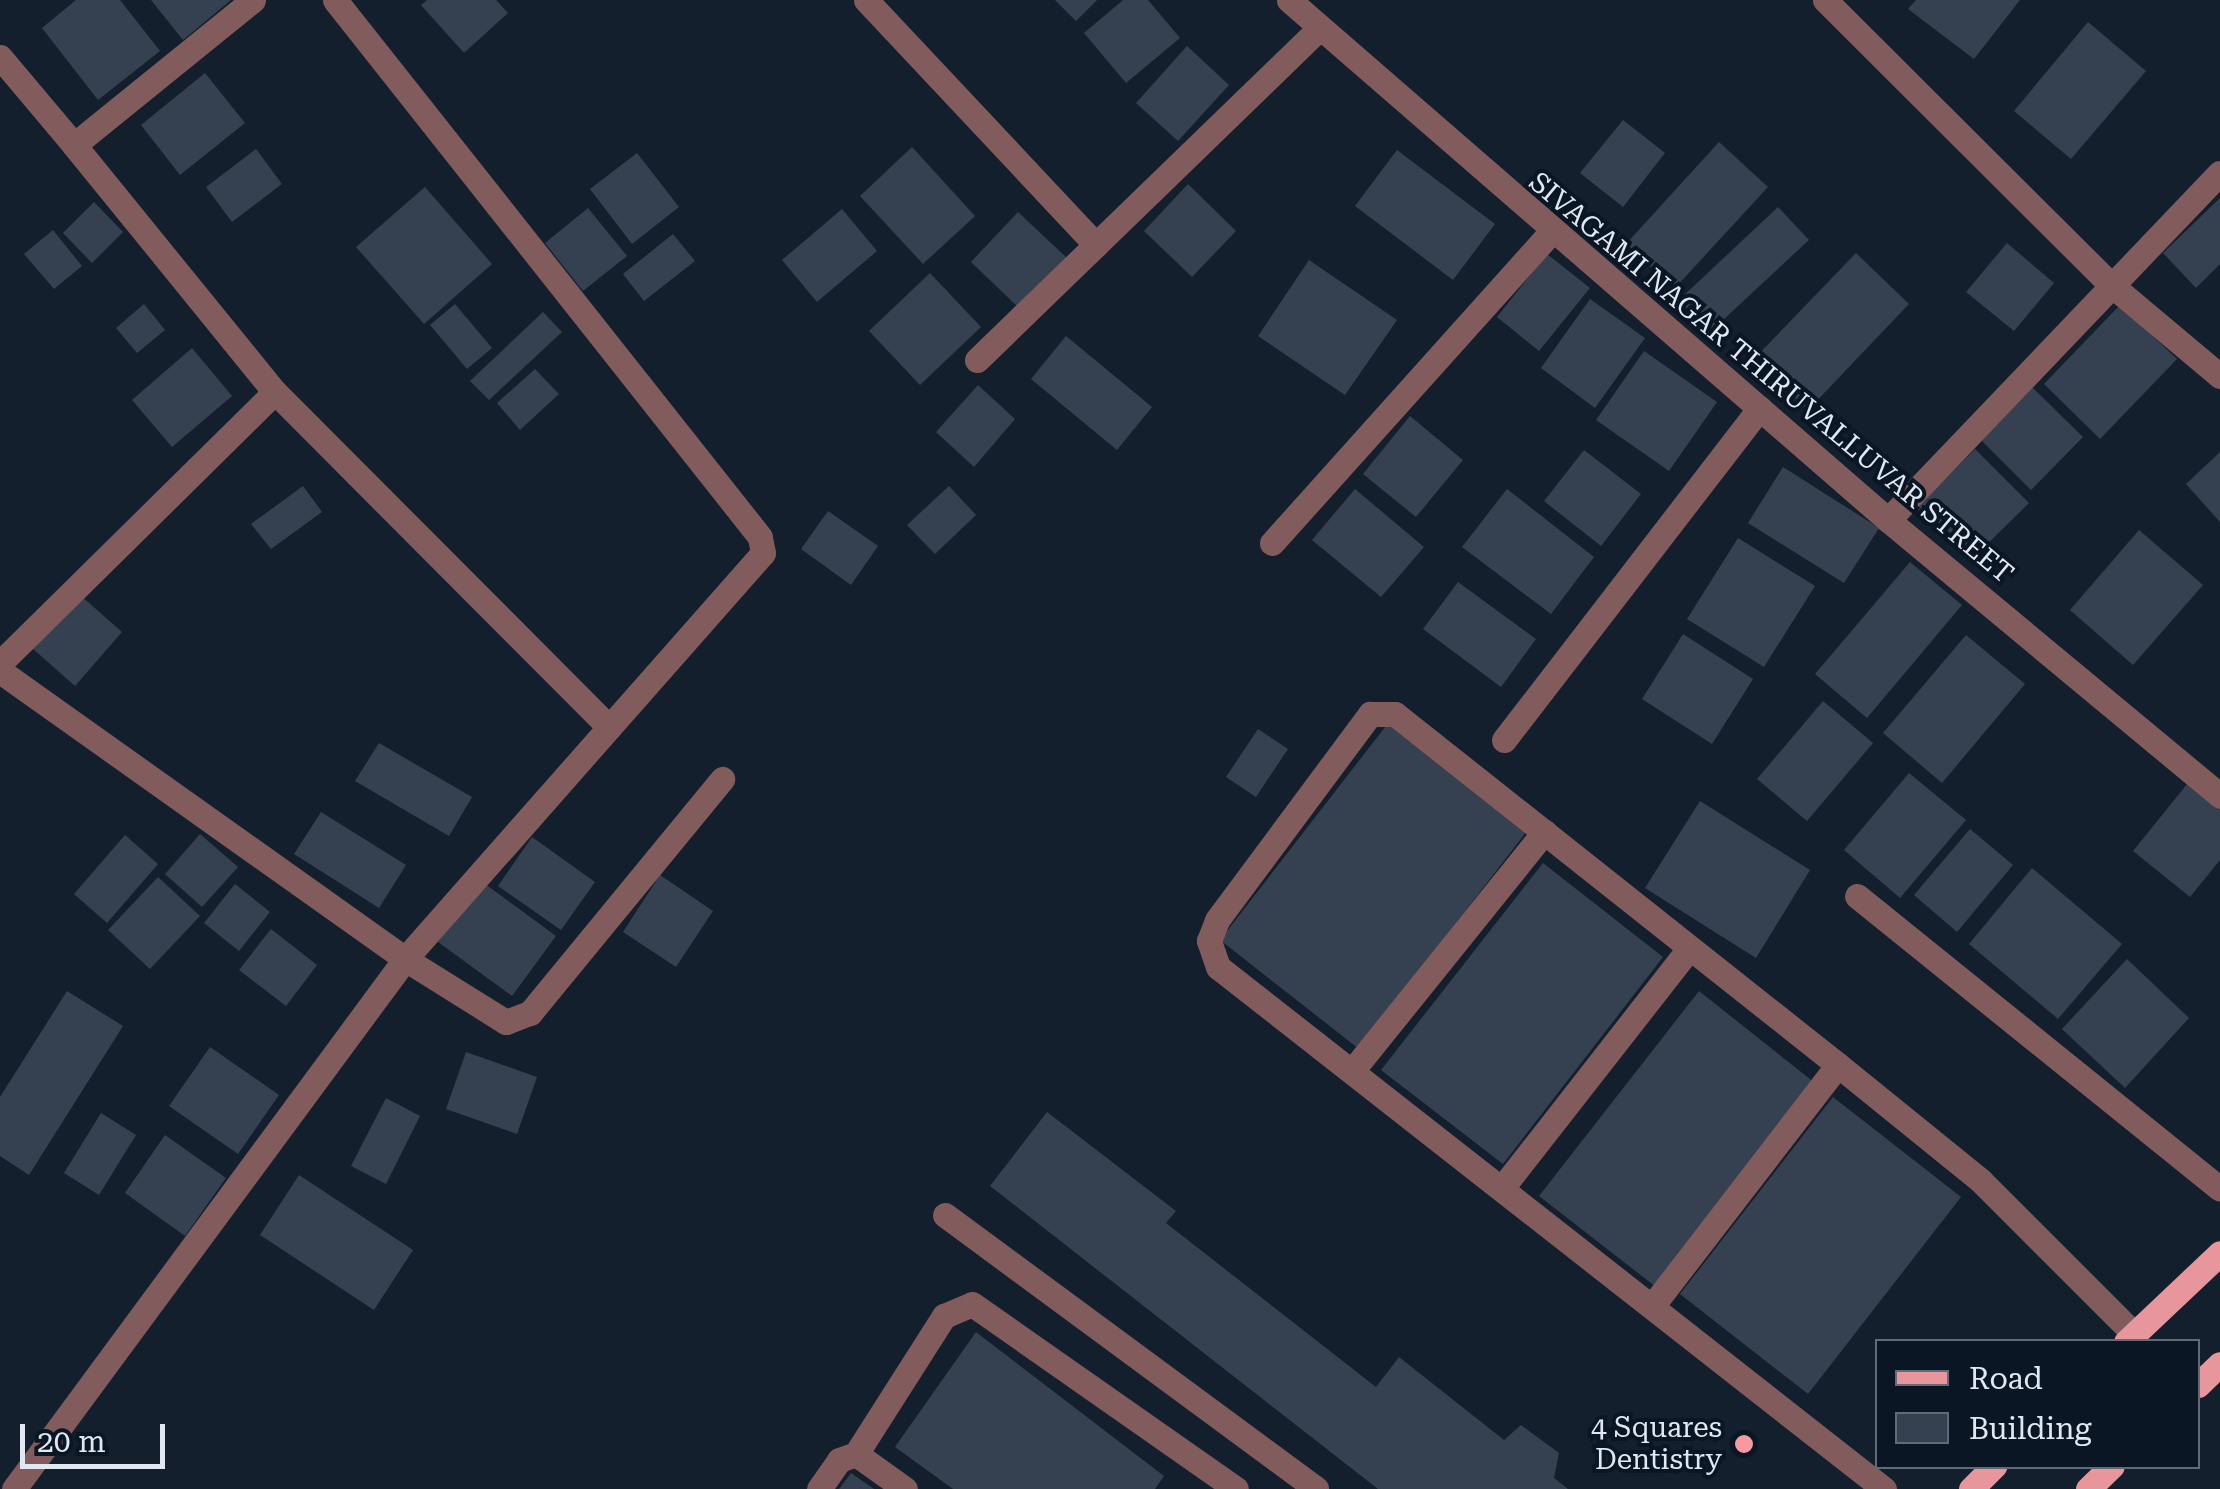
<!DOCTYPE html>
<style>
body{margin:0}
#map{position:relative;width:2220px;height:1489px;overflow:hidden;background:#141f2e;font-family:"Roboto Serif",serif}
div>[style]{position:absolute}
.building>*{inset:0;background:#354151}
.minor>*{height:25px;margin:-12.5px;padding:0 12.5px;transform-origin:12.5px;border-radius:12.5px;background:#825b5c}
.major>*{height:25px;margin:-12.5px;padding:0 12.5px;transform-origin:12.5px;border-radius:12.5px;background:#e7969b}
.dots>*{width:28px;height:28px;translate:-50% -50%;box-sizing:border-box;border:5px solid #0b1624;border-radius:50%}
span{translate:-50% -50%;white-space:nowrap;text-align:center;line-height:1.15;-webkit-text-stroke:8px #0b1624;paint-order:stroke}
.street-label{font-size:28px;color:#e1e8f3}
.poi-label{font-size:28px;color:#e1e8f3}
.right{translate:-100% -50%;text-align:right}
.legend{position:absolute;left:1875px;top:1339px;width:325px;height:130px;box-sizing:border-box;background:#0b1624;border:2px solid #616a77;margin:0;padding:12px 18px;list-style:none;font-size:30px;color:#e1e8f3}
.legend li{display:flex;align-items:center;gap:20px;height:50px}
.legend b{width:50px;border:2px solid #616a77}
.scale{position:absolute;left:20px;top:1424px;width:145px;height:45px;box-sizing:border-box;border:5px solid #e1e8f3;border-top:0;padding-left:12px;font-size:30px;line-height:35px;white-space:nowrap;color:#e1e8f3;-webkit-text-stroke:8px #0b1624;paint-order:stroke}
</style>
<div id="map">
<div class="building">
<i style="clip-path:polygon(76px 0,120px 0,160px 51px,98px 100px,42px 28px)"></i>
<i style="clip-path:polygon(151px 0,231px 0,183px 40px)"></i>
<i style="clip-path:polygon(427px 0,496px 0,508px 13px,464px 53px,421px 5px)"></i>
<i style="clip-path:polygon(1055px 0,1097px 0,1076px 21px)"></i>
<i style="clip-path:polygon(1123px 0,1148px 0,1180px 38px,1126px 83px,1084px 33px)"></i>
<i style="clip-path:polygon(1916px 0,2020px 0,1974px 59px,1908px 9px)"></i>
<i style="clip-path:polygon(2088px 22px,2146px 71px,2071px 159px,2014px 111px)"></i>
<i style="clip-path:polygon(1187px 46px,1229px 85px,1178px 141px,1136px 103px)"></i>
<i style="clip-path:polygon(205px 73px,245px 123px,180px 175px,141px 125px)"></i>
<i style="clip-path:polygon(1623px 120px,1665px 153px,1623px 207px,1580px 173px)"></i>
<i style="clip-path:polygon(1719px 142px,1768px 187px,1674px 289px,1626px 244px)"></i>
<i style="clip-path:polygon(912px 147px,975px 216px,923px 264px,860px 196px)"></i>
<i style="clip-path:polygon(256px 149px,282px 184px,232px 222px,206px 187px)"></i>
<i style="clip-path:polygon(1397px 150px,1495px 224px,1453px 280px,1355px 206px)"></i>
<i style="clip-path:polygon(637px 153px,679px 207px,632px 244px,590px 189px)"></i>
<i style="clip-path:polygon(1188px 184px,1236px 231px,1192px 277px,1144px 231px)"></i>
<i style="clip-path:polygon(425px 187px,492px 264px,424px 324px,356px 247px)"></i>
<i style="clip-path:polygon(2220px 198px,2220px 264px,2196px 288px,2163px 253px)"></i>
<i style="clip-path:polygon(94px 202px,123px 232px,92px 263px,63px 233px)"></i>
<i style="clip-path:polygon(1778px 207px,1809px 240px,1709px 333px,1679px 300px)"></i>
<i style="clip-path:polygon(588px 208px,627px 256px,583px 291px,545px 243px)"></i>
<i style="clip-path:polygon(842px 209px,877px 251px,817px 302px,782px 260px)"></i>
<i style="clip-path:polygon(1018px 212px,1067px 258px,1020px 309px,971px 262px)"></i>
<i style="clip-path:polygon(53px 230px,82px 266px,54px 289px,24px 254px)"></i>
<i style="clip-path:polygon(673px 234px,695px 261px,644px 301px,623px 274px)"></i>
<i style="clip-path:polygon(2007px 243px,2054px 283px,2014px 331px,1966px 292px)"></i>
<i style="clip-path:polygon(1856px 253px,1909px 304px,1808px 410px,1754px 359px)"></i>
<i style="clip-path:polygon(1547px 254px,1590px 288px,1539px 351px,1497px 317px)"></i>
<i style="clip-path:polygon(1309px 260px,1397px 320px,1345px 395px,1258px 336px)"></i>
<i style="clip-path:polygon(930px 273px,981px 327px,920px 385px,869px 331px)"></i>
<i style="clip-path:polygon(1590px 299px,1645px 338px,1595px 408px,1541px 368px)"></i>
<i style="clip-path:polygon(144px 304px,165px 330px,137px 353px,116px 328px)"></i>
<i style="clip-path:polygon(455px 304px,492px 348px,467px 369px,430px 325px)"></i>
<i style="clip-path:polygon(2120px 305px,2177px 359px,2100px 439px,2044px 384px)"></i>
<i style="clip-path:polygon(543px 312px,562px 332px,489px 400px,470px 381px)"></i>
<i style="clip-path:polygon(1066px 336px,1152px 407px,1117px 450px,1031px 379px)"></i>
<i style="clip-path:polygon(192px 348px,232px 396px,172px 447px,132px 400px)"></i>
<i style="clip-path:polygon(1644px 351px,1717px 402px,1669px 471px,1596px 420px)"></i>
<i style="clip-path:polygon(535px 369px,559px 394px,520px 430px,497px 403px)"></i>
<i style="clip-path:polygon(978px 385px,1015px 419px,974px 467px,936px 432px)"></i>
<i style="clip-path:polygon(2031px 386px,2083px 437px,2031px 490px,1980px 439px)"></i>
<i style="clip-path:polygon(1410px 416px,1463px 460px,1416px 517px,1363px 474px)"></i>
<i style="clip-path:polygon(1975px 449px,2029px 503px,1970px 561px,1916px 508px)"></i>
<i style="clip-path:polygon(1584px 450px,1641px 494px,1601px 546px,1544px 501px)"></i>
<i style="clip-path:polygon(2220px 452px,2220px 522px,2186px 484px)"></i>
<i style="clip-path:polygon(1783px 467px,1879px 528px,1844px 583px,1748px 523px)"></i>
<i style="clip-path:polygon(303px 486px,322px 512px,271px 549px,251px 524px)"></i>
<i style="clip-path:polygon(949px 486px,976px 515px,935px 554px,907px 525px)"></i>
<i style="clip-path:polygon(1355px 489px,1424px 547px,1381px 597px,1312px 540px)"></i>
<i style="clip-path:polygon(1507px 489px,1594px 557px,1551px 614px,1462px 547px)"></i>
<i style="clip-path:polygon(828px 511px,878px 546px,851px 585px,801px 549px)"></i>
<i style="clip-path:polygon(2139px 530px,2203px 585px,2133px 665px,2070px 610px)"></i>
<i style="clip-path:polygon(1738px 538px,1815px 586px,1764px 667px,1687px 619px)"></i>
<i style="clip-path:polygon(1910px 562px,1962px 605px,1867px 718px,1815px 674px)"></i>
<i style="clip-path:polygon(1458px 582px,1536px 639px,1501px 687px,1423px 629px)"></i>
<i style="clip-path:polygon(79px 594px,122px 632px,75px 686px,32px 648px)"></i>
<i style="clip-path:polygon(1683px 634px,1753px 679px,1712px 744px,1642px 699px)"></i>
<i style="clip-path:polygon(1966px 635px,2025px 684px,1942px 783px,1883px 733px)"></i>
<i style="clip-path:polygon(1823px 701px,1873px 743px,1807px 821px,1757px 779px)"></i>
<i style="clip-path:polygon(1389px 722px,1527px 831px,1359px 1049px,1220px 940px)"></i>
<i style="clip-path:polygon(1258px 729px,1288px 749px,1256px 797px,1226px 777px)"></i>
<i style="clip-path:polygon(379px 743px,472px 797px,449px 836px,355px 781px)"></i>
<i style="clip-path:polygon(1909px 773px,1966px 820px,1900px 898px,1844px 850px)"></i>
<i style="clip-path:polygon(2192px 778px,2220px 801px,2220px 860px,2190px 897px,2133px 851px)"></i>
<i style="clip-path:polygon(1700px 801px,1810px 870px,1756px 958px,1645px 888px)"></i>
<i style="clip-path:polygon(321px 812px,406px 865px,379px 908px,294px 854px)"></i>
<i style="clip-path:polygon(1970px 829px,2013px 865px,1957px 932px,1914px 895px)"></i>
<i style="clip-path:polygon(200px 834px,238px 867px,202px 907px,165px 874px)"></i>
<i style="clip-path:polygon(125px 835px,158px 864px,107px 923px,74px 894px)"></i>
<i style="clip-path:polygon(532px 837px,595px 882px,561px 930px,498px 886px)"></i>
<i style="clip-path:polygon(1543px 863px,1663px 957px,1503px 1164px,1381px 1070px)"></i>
<i style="clip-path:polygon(2032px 868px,2122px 944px,2058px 1019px,1969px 944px)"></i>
<i style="clip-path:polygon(660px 875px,713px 911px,676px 967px,623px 932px)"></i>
<i style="clip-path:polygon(158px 877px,200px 916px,150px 969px,108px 930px)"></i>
<i style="clip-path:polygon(481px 881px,556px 936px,512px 996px,438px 942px)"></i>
<i style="clip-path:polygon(235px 884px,270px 912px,239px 951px,204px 923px)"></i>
<i style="clip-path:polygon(271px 929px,317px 965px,286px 1006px,239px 970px)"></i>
<i style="clip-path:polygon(2127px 959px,2189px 1018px,2125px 1088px,2062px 1029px)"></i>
<i style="clip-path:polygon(67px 991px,123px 1026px,29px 1175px,0 1156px,0 1097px)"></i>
<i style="clip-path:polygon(1699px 991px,1815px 1083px,1656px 1287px,1539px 1196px)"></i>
<i style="clip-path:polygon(210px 1047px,279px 1095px,238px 1154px,169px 1106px)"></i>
<i style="clip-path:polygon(466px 1052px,537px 1077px,517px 1134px,446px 1109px)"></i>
<i style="clip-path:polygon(1833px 1097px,1961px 1197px,1808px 1394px,1680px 1294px)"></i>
<i style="clip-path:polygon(386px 1098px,420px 1116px,386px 1184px,351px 1166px)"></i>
<i style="clip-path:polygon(1047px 1112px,1176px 1211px,1166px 1223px,1376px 1387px,1399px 1357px,1504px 1440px,1521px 1425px,1559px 1453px,1554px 1478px,1568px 1489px,1378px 1489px,990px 1186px)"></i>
<i style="clip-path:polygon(101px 1113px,136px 1135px,99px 1195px,64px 1173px)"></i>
<i style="clip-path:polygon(165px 1135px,226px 1178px,185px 1236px,125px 1193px)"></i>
<i style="clip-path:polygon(299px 1175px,413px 1250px,374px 1310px,260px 1235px)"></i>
<i style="clip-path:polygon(976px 1332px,1164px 1476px,1155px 1489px,953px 1489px,895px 1447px)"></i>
<i style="clip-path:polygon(851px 1473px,874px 1489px,839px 1489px)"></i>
</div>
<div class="minor">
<i style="left:253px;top:0;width:230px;rotate:141deg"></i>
<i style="left:74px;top:145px;width:318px;rotate:50.9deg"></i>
<i style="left:275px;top:392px;width:473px;rotate:45.1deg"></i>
<i style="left:866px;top:0;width:336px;rotate:46.8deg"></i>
<i style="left:1289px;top:0;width:793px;rotate:40.96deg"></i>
<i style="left:1888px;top:520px;width:432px;rotate:39.7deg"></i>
<i style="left:1825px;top:0;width:401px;rotate:44.9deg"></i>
<i style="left:2109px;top:283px;width:145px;rotate:40deg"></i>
<i style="left:0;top:57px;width:115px;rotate:49.9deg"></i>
<i style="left:977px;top:360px;width:474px;rotate:-44.1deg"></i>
<i style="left:1888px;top:520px;width:480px;rotate:-46.3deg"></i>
<i style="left:1272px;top:543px;width:419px;rotate:-48.1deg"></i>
<i style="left:0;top:663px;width:386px;rotate:-44.6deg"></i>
<i style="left:0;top:671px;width:497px;rotate:35.4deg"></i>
<i style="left:405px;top:959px;width:119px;rotate:32deg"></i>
<i style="left:506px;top:1022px;width:26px;rotate:-21deg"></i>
<i style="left:530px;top:1013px;width:303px;rotate:-50.6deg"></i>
<i style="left:1504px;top:740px;width:419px;rotate:-52.4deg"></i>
<i style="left:1857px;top:896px;width:466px;rotate:38.9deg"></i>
<i style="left:1352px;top:1071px;width:307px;rotate:-51.2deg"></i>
<i style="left:1502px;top:1188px;width:303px;rotate:-52deg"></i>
<i style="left:945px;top:1215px;width:461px;rotate:36.4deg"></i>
<i style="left:1653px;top:1305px;width:303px;rotate:-52.4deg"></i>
<i style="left:856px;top:1454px;width:164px;rotate:-57.5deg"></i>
<i style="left:944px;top:1316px;width:30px;rotate:-23deg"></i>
<i style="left:972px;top:1304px;width:322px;rotate:35deg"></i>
<i style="left:14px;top:1489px;width:659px;rotate:-53.58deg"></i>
<i style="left:405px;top:959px;width:541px;rotate:-48.6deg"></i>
<i style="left:763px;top:553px;width:16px;rotate:-101deg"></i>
<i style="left:760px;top:537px;width:685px;rotate:-128.36deg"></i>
<i style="left:819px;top:1489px;width:35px;rotate:-55deg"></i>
<i style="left:839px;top:1460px;width:18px;rotate:-19deg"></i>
<i style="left:856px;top:1454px;width:60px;rotate:35.5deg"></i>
<i style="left:1884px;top:1489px;width:846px;rotate:-141.91deg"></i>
<i style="left:1218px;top:967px;width:28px;rotate:-109deg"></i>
<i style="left:1209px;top:941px;width:22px;rotate:-69deg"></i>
<i style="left:1217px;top:920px;width:257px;rotate:-53.4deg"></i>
<i style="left:1370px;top:714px;width:25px"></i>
<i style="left:1395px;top:714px;width:565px;rotate:38.39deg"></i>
<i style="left:1838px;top:1065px;width:184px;rotate:39deg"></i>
<i style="left:1981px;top:1181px;width:216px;rotate:45deg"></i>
</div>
<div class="major">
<i style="left:2126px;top:1342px;width:129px;rotate:-43.4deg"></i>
<i style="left:2198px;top:1385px;width:30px;rotate:-44deg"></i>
<i style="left:1971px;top:1489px;width:33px;rotate:-45deg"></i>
<i style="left:2088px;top:1489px;width:33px;rotate:-44deg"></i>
</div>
<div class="dots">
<i style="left:1744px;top:1444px;background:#f49aa0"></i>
</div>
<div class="street-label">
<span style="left:1771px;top:378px;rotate:40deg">SIVAGAMI NAGAR THIRUVALLUVAR STREET</span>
</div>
<div class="poi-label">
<span class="right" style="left:1722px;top:1444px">4 Squares<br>Dentistry</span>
</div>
<ul class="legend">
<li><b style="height:12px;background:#e7969b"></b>Road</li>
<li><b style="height:28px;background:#354151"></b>Building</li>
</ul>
<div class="scale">20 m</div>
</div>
